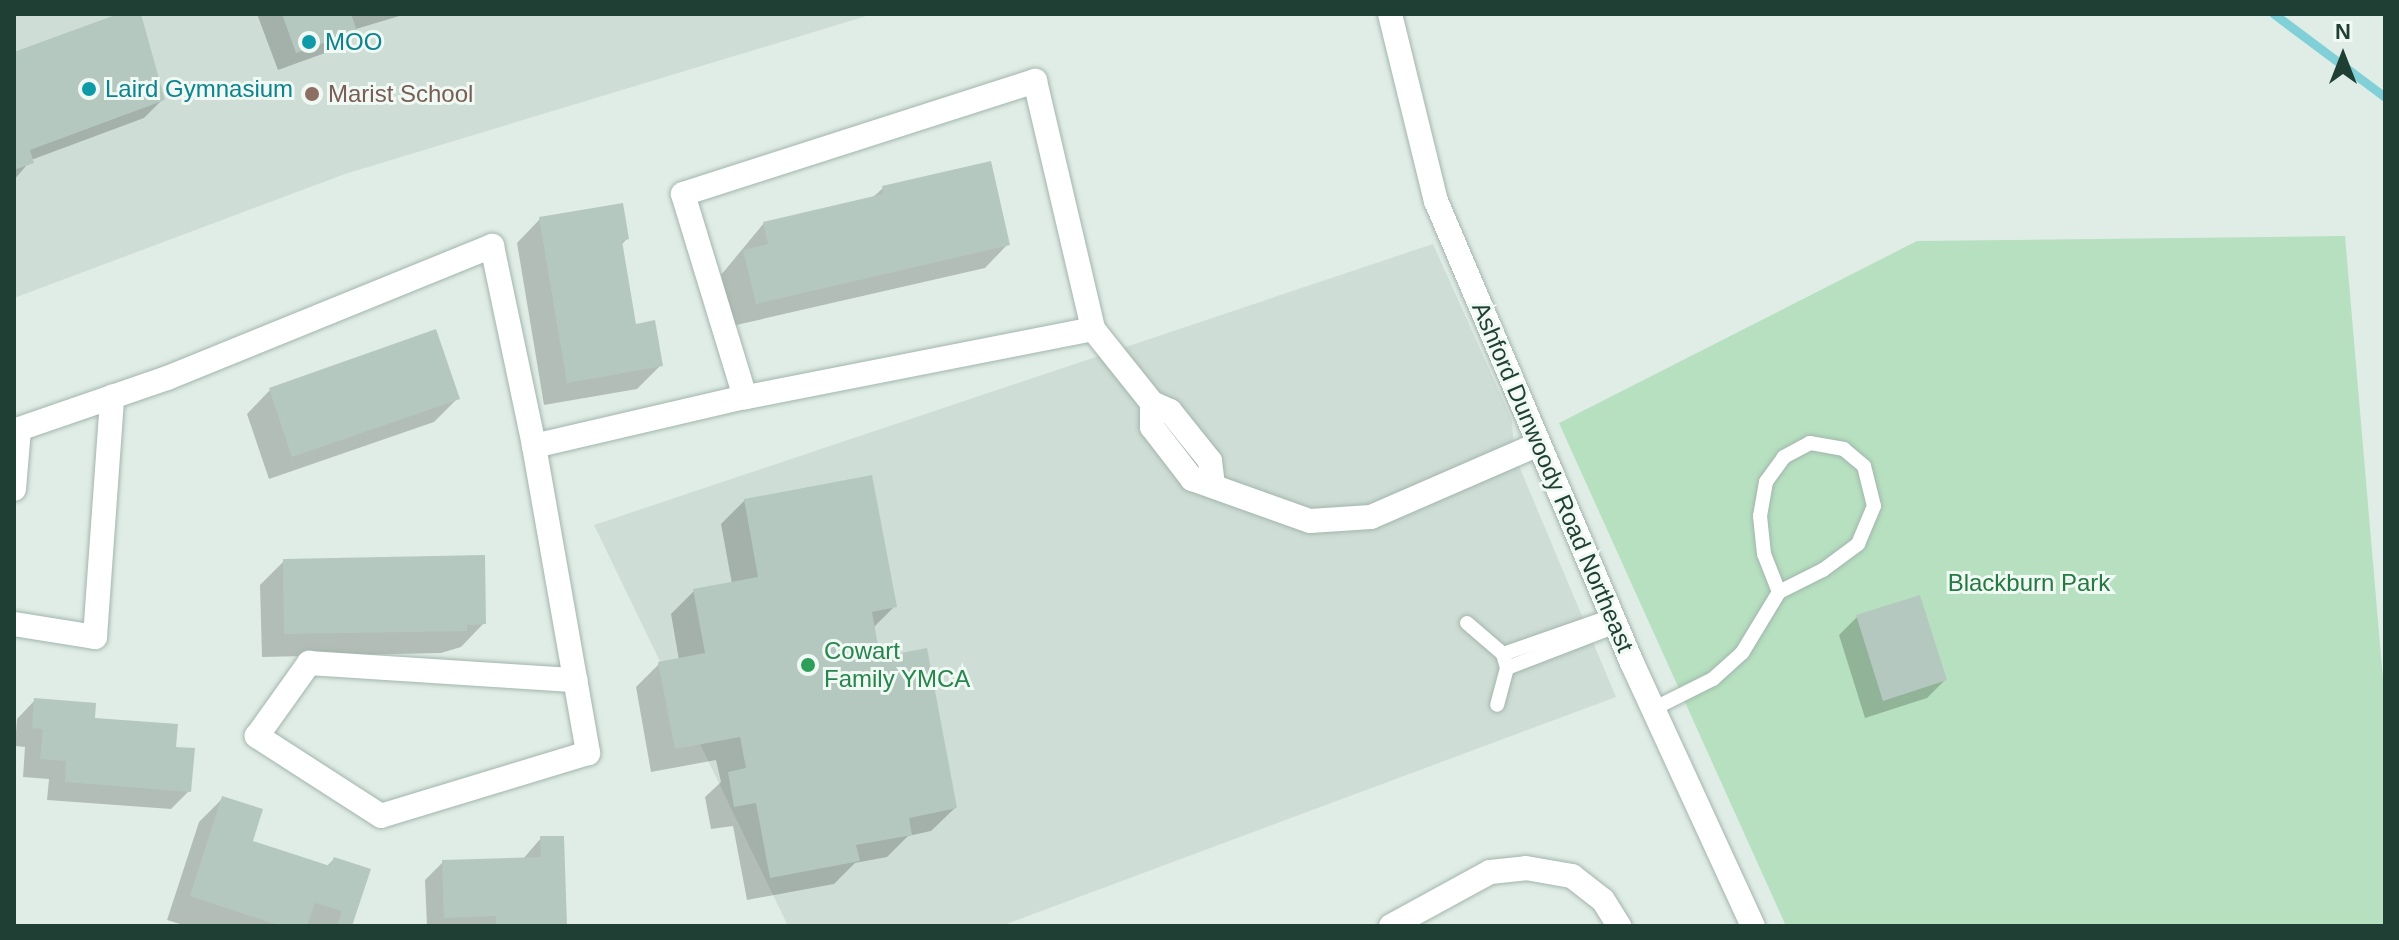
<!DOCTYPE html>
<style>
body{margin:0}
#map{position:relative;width:2399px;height:940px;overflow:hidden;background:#e0ede6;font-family:Arial,sans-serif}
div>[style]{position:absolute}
.built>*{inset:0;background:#ceddd5}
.green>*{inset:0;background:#b6e0bf}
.shadow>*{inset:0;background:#0003}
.stream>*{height:9px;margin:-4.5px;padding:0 4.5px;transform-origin:4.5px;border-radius:4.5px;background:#81d0d8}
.building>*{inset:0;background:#b5c8bf}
.roads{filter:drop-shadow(0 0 2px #a2b5ad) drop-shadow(0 0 2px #a2b5ad)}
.lane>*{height:14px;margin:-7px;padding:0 7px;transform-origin:7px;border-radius:7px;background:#fff}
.street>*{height:24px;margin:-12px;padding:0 12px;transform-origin:12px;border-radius:12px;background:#fff}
.secondary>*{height:24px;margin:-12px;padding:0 12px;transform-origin:12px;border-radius:12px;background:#fff}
.dots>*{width:22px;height:22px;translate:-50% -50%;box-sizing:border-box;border:4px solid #f1f9f4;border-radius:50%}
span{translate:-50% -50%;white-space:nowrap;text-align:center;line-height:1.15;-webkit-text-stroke:6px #f1f9f4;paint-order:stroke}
.culture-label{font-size:24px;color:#0d838f}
.left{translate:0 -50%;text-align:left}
.education-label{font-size:24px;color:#785e54}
.street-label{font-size:24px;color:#1f3f34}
.park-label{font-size:24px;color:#247a41}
.leisure-label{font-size:24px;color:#27864d}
.frame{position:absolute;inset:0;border:16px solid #1f3f34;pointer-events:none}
.north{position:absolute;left:2303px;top:16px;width:80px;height:80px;-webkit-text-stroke:6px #f1f9f4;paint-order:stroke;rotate:0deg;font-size:22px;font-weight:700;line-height:32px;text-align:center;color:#1f3f34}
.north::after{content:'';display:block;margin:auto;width:28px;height:36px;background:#1f3f34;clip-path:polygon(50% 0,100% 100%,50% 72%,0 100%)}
</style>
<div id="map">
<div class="built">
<i style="clip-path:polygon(14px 14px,873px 14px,345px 174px,14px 298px)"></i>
<i style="clip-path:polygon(1433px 244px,1512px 420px,1514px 454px,1616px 697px,1001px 926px,788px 926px,594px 525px)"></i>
</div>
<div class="green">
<i style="clip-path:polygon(2345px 236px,2385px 703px,2385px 926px,1786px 926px,1559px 423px,1917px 241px)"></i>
</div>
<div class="shadow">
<i style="clip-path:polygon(124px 14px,139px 14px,162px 100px,144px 118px,31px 160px,14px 180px,14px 54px)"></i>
<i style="clip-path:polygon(257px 14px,406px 14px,356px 29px,336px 49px,278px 70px)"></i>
<i style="clip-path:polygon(883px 188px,1008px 244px,985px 268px,732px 326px,721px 275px,764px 223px,872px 198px)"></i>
<i style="clip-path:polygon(540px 219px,627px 239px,621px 245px,635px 326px,661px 365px,637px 389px,544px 405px,517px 243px)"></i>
<i style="clip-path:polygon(270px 390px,457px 399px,434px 422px,269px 479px,247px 414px)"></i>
<i style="clip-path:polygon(745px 500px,895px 606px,873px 628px,879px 659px,955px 808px,931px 831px,908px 836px,887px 857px,855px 863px,834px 884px,747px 900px,733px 826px,711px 829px,705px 797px,721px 782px,716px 760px,651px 772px,636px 687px,659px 664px,679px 660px,671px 614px,694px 591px,732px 584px,721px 524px)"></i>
<i style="clip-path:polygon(284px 561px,484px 623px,461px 647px,441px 653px,262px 657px,260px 585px)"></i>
<i style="clip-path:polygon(1857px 617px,1945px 680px,1927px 698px,1865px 718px,1839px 635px)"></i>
<i style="clip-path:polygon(35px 700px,174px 748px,189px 791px,171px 809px,47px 800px,49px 779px,23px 777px,25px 747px,15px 746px,17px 719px)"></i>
<i style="clip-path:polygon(223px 798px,250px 843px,326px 867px,334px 859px,350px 926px,186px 926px,167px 920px,199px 822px)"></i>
<i style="clip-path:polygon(541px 838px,565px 926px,427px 926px,425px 880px,443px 862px,523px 859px)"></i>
</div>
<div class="stream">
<i style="left:2274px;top:14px;width:139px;rotate:36.8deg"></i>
</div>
<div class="building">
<i style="clip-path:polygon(118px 14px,141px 14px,165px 100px,30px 150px,34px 163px,14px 170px,14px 52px)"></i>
<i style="clip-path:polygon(282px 14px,351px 14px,357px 31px,296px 53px)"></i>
<i style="clip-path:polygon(991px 161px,1010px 245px,756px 304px,743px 250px,768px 244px,763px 222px,883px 194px,882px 186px)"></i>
<i style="clip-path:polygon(623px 203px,629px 239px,622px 241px,636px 324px,655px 320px,663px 366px,567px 383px,539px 217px)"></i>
<i style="clip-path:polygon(436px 329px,460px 399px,292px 457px,269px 388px)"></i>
<i style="clip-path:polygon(872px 475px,897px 607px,872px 612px,880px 657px,927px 648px,957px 808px,909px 818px,912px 835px,856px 845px,860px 861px,770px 878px,756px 803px,734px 807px,728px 772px,746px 768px,740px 737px,675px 749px,658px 662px,705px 653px,693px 589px,758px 577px,744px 499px)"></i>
<i style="clip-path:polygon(485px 555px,486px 624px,467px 625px,467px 631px,284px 634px,283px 559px)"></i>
<i style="clip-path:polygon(1920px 595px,1947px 680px,1883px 701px,1856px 615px)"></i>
<i style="clip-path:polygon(34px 698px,96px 703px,95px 718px,178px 724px,176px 747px,195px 748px,191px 792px,65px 782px,66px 761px,40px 759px,43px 729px,32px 728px)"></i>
<i style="clip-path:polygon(222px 796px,263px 809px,253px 841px,330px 866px,334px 857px,371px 869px,352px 926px,337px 926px,342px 911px,315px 903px,307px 926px,281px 926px,190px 896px)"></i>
<i style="clip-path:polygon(540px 836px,564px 836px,567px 926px,496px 926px,496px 916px,444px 918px,442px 860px,541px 857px)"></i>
</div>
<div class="roads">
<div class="lane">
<i style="left:1467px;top:623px;width:48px;rotate:40.7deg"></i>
<i style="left:1503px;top:654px;width:15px;rotate:74deg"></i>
<i style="left:1507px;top:668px;width:38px;rotate:105deg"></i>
<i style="left:1503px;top:654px;width:115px;rotate:-19.2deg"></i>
<i style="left:1507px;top:668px;width:117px;rotate:-21.1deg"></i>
<i style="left:1653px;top:709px;width:67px;rotate:-26.6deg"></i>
<i style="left:1713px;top:679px;width:39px;rotate:-42deg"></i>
<i style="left:1742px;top:653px;width:71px;rotate:-58.8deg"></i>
<i style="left:1779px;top:592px;width:49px;rotate:-26.6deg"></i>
<i style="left:1823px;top:570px;width:44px;rotate:-36.6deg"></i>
<i style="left:1858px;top:544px;width:41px;rotate:-67.2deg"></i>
<i style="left:1874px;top:506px;width:41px;rotate:-104deg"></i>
<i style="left:1864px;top:466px;width:26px;rotate:-140deg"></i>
<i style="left:1844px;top:449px;width:35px;rotate:-170deg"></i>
<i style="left:1810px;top:443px;width:30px;rotate:152deg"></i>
<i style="left:1784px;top:457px;width:31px;rotate:126deg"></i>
<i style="left:1766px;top:482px;width:35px;rotate:100deg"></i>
<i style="left:1760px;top:516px;width:38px;rotate:84deg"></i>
<i style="left:1764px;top:554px;width:41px;rotate:68.5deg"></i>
</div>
<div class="street">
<i style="left:1093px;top:329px;width:355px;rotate:168.9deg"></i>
<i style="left:745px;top:397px;width:212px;rotate:-107deg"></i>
<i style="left:683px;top:194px;width:370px;rotate:-17.8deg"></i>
<i style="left:1035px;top:81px;width:255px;rotate:76.8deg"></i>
<i style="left:1093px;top:329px;width:95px;rotate:51.4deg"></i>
<i style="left:1152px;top:403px;width:20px;rotate:24deg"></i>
<i style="left:1170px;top:411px;width:64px;rotate:51.3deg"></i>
<i style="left:1210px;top:461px;width:25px;rotate:83deg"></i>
<i style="left:1152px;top:403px;width:24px;rotate:90deg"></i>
<i style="left:1152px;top:427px;width:66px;rotate:52.4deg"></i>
<i style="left:1192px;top:479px;width:125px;rotate:19.6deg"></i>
<i style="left:1310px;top:521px;width:61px;rotate:-3.8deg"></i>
<i style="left:1371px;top:517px;width:183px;rotate:-23.5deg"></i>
<i style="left:534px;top:446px;width:312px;rotate:80deg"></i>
<i style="left:588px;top:753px;width:216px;rotate:163.1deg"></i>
<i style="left:381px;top:816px;width:148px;rotate:-147.2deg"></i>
<i style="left:257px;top:736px;width:90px;rotate:-54.5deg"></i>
<i style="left:309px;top:663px;width:267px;rotate:3.7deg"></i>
<i style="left:14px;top:489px;width:60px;rotate:-85.2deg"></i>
<i style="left:19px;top:429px;width:157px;rotate:-19deg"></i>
<i style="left:167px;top:378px;width:351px;rotate:-22.1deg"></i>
<i style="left:492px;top:246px;width:204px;rotate:78.1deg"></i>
<i style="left:534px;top:446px;width:217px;rotate:-13.1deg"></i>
<i style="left:14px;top:624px;width:82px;rotate:9.1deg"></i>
<i style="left:95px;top:637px;width:241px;rotate:-85.9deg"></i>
<i style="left:1391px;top:926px;width:113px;rotate:-28.6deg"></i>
<i style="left:1490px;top:872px;width:36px;rotate:-6deg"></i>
<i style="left:1526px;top:868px;width:47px;rotate:9.9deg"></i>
<i style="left:1572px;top:876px;width:39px;rotate:38deg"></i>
<i style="left:1603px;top:900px;width:31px;rotate:58deg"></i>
</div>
<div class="secondary">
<i style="left:1390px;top:14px;width:193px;rotate:76.2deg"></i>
<i style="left:1436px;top:201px;width:502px;rotate:67.01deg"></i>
<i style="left:1632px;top:663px;width:289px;rotate:65.3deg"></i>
</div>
</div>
<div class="dots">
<i style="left:309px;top:42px;background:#0f9aa8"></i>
<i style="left:89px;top:89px;background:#0f9aa8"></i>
<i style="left:312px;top:94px;background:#8d6e63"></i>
<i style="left:808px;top:665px;background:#2e9e5b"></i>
</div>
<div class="culture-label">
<span class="left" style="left:325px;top:42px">MOO</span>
<span class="left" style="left:105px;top:89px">Laird Gymnasium</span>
</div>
<div class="education-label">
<span class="left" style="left:328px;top:94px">Marist School</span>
</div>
<div class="street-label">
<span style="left:1553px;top:477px;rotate:67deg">Ashford Dunwoody Road Northeast</span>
</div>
<div class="park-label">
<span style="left:2029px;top:583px">Blackburn Park</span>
</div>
<div class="leisure-label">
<span class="left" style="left:824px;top:665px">Cowart<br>Family YMCA</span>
</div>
<div class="frame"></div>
<div class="north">N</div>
</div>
